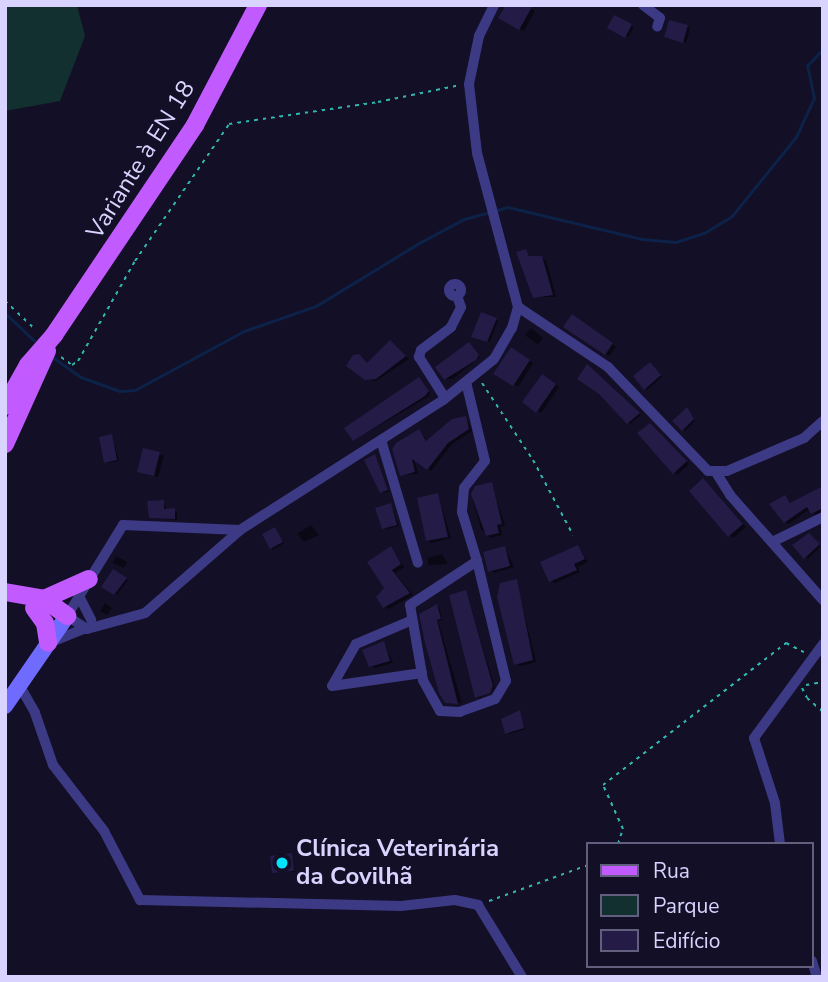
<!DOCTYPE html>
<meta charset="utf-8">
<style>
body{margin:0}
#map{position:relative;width:828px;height:982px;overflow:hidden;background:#130f26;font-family:"Nunito Sans",sans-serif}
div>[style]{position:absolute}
.green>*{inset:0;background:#12302f}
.shadow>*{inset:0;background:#0007}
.stream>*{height:2.5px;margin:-1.25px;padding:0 1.25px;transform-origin:1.25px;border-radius:1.25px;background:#0c2248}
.building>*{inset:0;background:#241b47}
.path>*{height:2px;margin-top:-1px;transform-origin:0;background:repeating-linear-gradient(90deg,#2fb8b0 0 3.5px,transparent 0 8.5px)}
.street>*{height:10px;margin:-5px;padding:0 5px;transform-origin:5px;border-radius:5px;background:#3d3a85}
.street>.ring{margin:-5px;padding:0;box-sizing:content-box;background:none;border:10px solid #3d3a85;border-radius:50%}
.secondary>*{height:16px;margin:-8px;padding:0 8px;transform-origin:8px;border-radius:8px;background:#6f6bff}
.primary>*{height:18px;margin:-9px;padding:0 9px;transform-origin:9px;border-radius:9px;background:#c25bff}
.dots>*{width:19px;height:19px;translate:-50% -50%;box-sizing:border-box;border:4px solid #130f26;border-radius:50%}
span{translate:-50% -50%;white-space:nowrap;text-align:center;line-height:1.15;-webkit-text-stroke:7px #130f26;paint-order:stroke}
.street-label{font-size:24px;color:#d9d4ff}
.poi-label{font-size:24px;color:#d9d4ff;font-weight:700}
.left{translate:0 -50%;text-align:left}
.frame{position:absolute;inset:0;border:7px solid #d9d4ff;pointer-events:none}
.legend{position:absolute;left:586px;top:842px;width:228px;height:126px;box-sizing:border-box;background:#130f26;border:2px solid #625e7d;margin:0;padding:9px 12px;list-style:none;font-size:21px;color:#d9d4ff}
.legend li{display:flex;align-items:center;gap:14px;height:35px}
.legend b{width:35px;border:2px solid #625e7d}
</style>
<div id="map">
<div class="green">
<i style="clip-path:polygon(5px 5px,77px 5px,85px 36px,60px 101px,5px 111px)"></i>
</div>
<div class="shadow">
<i style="clip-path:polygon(525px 5px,535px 11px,524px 31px,501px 18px)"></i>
<i style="clip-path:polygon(615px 17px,634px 27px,628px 37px,610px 28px)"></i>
<i style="clip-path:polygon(670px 22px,690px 28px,686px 43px,668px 37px)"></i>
<i style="clip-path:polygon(526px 250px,532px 258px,546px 260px,556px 297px,534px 297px)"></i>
<i style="clip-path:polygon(482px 314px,498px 320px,490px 342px,474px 336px)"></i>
<i style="clip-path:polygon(576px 318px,616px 347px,609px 356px,565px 327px)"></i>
<i style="clip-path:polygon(531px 328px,543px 338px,538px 345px,525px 335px)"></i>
<i style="clip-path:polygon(390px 342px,409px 359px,376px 381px,364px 378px,368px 365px)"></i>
<i style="clip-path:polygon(469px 344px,480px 357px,453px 379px,445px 379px)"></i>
<i style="clip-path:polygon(512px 349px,533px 363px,518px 387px,496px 373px)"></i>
<i style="clip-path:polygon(652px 365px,662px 377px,647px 390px,645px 388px)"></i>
<i style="clip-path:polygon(590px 368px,641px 415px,630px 424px,600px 393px)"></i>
<i style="clip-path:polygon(542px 376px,559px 387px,541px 413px,524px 402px)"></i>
<i style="clip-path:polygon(422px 381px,430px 393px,428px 397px,354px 440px)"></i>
<i style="clip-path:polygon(687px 409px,695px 421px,685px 431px,683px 430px)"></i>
<i style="clip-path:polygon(466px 418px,472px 431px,452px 444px,431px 471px,414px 458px,418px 474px,402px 475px,419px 431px,428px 441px)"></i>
<i style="clip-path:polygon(653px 427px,689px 464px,677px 475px,640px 433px)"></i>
<i style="clip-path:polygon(112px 436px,119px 461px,108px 463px,106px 461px)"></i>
<i style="clip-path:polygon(144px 450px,164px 456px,158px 477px,143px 473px)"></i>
<i style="clip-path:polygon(375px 456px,389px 491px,384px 493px,382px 491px)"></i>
<i style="clip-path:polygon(707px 483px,746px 527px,733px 538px,729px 535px)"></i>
<i style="clip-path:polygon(491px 484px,505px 525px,500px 527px,502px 535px,491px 538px,481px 529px,473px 501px,477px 488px)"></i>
<i style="clip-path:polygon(823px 488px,823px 512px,816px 515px,810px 509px,789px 524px,785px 522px,785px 497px,792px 504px)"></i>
<i style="clip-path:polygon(438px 495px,451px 538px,431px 543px,427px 540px)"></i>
<i style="clip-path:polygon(164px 502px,166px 511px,177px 512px,177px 520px,150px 517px)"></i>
<i style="clip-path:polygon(391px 505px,399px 526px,386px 529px,384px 528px)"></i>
<i style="clip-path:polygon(311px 525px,319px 535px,304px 542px,297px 534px)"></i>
<i style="clip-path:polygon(275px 529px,284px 543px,273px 550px,271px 548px)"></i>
<i style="clip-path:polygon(811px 536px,821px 546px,808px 559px,805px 557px)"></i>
<i style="clip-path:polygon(578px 547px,588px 562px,578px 567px,580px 572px,555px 583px,551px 581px)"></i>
<i style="clip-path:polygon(391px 548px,404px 567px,395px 573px,413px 595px,389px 609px,385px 607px)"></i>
<i style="clip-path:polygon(505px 548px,514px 567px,494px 573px,490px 570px)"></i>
<i style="clip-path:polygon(442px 554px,448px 564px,429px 565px,427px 558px)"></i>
<i style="clip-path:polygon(116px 556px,127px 562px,124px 568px,113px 563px)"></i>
<i style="clip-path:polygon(114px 572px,128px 580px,117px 595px,104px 587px)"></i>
<i style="clip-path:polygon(516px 580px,536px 662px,520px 666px,516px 664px)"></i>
<i style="clip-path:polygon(466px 591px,495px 688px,479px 698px,476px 697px)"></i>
<i style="clip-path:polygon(105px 603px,112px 608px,107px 615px,100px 611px)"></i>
<i style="clip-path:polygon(430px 607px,439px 607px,442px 620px,438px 621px,462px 703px,446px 702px,421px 614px)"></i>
<i style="clip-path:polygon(384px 643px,393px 663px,374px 668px,363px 653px)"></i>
<i style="clip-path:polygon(519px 712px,525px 729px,509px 734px,506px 733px)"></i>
<i style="clip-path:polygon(291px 855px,295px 872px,274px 872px)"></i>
</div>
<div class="stream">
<i style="left:497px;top:210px;width:11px;rotate:-15deg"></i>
<i style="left:508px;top:207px;width:138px;rotate:13.4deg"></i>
<i style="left:642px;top:239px;width:34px;rotate:5deg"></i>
<i style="left:676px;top:242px;width:29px;rotate:-18deg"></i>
<i style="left:704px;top:233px;width:33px;rotate:-31deg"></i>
<i style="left:732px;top:216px;width:102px;rotate:-51deg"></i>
<i style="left:796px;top:137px;width:43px;rotate:-65.2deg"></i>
<i style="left:814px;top:98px;width:33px;rotate:-102deg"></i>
<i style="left:807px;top:66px;width:23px;rotate:-47deg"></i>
<i style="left:5px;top:313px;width:40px;rotate:43deg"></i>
<i style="left:54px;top:358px;width:33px;rotate:35deg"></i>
<i style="left:81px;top:377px;width:41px;rotate:19.7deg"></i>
<i style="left:120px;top:391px;width:15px;rotate:-4deg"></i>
<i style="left:135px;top:390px;width:124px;rotate:-28.4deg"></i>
<i style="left:244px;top:331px;width:76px;rotate:-19.1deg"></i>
<i style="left:316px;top:306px;width:123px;rotate:-31.4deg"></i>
<i style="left:421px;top:242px;width:49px;rotate:-28.1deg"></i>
<i style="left:464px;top:219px;width:28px;rotate:-15deg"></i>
</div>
<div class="building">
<i style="clip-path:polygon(506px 5px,533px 5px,519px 30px,498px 18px)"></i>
<i style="clip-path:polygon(614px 15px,632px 24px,625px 38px,607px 28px)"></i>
<i style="clip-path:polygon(669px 20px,688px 25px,683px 43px,664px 37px)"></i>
<i style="clip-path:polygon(526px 249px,529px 256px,542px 256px,553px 295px,533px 298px,516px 252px)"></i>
<i style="clip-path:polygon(481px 312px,497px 318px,487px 342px,471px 337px)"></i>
<i style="clip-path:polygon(572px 314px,613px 343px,605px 355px,563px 327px)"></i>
<i style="clip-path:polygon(390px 340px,406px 356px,376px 379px,365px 380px,346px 366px,353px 355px,359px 354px,367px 363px)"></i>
<i style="clip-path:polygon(469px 342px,479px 355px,476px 360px,444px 380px,435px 367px)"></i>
<i style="clip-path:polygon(511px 347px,530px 360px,513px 386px,493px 374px)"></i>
<i style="clip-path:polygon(650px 362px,661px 375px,644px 390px,633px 376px)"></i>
<i style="clip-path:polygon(587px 364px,640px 413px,627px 424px,599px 394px,577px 379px)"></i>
<i style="clip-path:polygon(542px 374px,556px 384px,536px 413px,522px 402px)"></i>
<i style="clip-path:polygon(419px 377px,429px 391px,425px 396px,353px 441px,344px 428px)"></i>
<i style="clip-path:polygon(687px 407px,694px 419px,682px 431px,672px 421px)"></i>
<i style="clip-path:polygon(466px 416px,469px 429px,448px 443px,427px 470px,412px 459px,415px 472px,400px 476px,392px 449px,396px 443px,419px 429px,426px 441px,452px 419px)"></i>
<i style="clip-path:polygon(650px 423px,687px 461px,673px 474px,637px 433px)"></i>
<i style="clip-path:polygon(112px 434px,117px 460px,104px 463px,99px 437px)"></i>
<i style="clip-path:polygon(143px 448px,160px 452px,154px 476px,137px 472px)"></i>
<i style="clip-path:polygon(375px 454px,388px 490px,380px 493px,364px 460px)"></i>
<i style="clip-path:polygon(703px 478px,743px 524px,728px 537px,689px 491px)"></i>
<i style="clip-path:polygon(492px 482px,502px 524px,497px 525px,499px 533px,486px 536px,471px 494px,475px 486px)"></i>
<i style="clip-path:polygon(823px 486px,823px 508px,811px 514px,807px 507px,784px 523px,769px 504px,785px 495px,790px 503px)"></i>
<i style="clip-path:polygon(438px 493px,448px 537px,426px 541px,417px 498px)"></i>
<i style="clip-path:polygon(164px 500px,164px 509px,175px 508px,175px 519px,149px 518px,147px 501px)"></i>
<i style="clip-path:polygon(391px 503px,397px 525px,382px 529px,375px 508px)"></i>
<i style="clip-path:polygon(275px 527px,283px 542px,270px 549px,262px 534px)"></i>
<i style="clip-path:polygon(809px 533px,820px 544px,804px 559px,792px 545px)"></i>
<i style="clip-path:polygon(578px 545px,585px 559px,574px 564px,577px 570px,549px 582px,540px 562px)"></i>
<i style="clip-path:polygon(391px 546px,401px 564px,392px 570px,410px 593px,383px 608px,376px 597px,384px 588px,367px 562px)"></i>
<i style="clip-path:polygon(505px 546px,510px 566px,488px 572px,483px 552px)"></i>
<i style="clip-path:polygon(113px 569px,127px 578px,114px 595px,101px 587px)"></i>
<i style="clip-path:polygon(517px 579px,533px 660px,514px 665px,497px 597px,500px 583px)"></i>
<i style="clip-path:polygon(466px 590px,493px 686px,490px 693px,475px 698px,449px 595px)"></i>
<i style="clip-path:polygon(437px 604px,441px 619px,437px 620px,458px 704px,445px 703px,439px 693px,425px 643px,419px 614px)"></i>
<i style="clip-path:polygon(384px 641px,390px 661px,369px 667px,362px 650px)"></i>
<i style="clip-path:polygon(520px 710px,524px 728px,505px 734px,501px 719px)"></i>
<i style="clip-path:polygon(292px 853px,294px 871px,272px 873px,270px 856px)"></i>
</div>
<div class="path">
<i style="left:5px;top:301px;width:42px;rotate:43.1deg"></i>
<i style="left:61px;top:357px;width:14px;rotate:36deg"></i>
<i style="left:72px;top:365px;width:7px;rotate:-34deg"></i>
<i style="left:78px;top:361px;width:115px;rotate:-60.3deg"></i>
<i style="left:135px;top:261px;width:166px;rotate:-55.5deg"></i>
<i style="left:229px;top:124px;width:151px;rotate:-8.4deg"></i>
<i style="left:378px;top:102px;width:84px;rotate:-11.7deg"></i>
<i style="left:482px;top:383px;width:92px;rotate:56.5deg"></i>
<i style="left:533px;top:460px;width:85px;rotate:61.9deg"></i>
<i style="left:806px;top:685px;width:17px;rotate:-10deg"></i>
<i style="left:802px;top:688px;width:11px;rotate:63deg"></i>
<i style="left:807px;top:698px;width:21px;rotate:41deg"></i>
<i style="left:618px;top:844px;width:16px;rotate:-72deg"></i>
<i style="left:623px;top:829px;width:48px;rotate:-114.4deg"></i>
<i style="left:603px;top:785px;width:232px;rotate:-37.8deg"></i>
<i style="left:786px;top:643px;width:20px;rotate:27deg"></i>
<i style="left:489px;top:901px;width:105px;rotate:-20deg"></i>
</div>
<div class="street">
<i style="left:643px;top:5px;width:21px;rotate:37deg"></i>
<i style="left:660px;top:18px;width:9px;rotate:108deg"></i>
<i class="ring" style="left:449px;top:284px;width:2px;height:2px"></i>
<i style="left:518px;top:307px;width:108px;rotate:33.7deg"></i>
<i style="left:608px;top:367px;width:144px;rotate:46.1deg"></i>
<i style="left:708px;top:471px;width:19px"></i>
<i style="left:727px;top:471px;width:84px;rotate:-23.2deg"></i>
<i style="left:804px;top:438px;width:25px;rotate:-42deg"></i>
<i style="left:466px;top:382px;width:81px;rotate:76.5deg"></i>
<i style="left:485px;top:461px;width:34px;rotate:128deg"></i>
<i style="left:464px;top:488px;width:24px;rotate:95deg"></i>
<i style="left:462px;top:512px;width:51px;rotate:73deg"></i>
<i style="left:477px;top:561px;width:123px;rotate:76.4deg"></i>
<i style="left:506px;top:681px;width:21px;rotate:121deg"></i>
<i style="left:495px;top:699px;width:37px;rotate:160deg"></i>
<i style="left:460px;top:712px;width:20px;rotate:-177deg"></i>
<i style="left:440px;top:711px;width:35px;rotate:-119deg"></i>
<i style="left:423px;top:680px;width:76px;rotate:-99.8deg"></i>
<i style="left:410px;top:605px;width:80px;rotate:-33.3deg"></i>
<i style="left:445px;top:398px;width:49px;rotate:-122.4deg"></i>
<i style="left:419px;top:357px;width:7px;rotate:-74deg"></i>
<i style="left:421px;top:350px;width:38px;rotate:-37deg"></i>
<i style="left:451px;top:327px;width:22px;rotate:-63deg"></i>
<i style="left:461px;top:307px;width:12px;rotate:-110deg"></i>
<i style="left:381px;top:440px;width:128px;rotate:73.3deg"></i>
<i style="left:717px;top:474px;width:25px;rotate:58deg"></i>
<i style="left:730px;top:495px;width:140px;rotate:48.5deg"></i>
<i style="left:772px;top:542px;width:57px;rotate:-26.1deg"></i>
<i style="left:79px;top:596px;width:27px;rotate:63deg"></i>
<i style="left:67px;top:616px;width:24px;rotate:33deg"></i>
<i style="left:87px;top:629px;width:60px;rotate:-15.4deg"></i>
<i style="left:145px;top:613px;width:126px;rotate:-41.1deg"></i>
<i style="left:240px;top:530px;width:241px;rotate:-32.6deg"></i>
<i style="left:443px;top:400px;width:65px;rotate:-38.8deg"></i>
<i style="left:494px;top:359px;width:36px;rotate:-60deg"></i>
<i style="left:512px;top:328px;width:22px;rotate:-74deg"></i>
<i style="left:518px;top:307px;width:159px;rotate:-104.9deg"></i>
<i style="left:477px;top:153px;width:69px;rotate:-96.6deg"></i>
<i style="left:469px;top:84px;width:49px;rotate:-78.2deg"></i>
<i style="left:479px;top:36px;width:34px;rotate:-64deg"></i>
<i style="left:67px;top:616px;width:107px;rotate:-58.4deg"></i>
<i style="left:123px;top:525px;width:117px;rotate:2.4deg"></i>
<i style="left:410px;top:621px;width:59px;rotate:156.9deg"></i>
<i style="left:356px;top:644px;width:48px;rotate:119.7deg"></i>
<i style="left:332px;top:686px;width:91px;rotate:-8.2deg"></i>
<i style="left:51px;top:642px;width:38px;rotate:-22deg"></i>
<i style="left:18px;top:683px;width:34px;rotate:60deg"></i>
<i style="left:35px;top:713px;width:55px;rotate:70.9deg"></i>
<i style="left:53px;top:765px;width:83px;rotate:52.3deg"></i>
<i style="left:104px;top:831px;width:78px;rotate:62.4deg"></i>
<i style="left:140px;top:900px;width:261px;rotate:1.3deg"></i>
<i style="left:401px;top:906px;width:54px;rotate:-6.3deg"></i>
<i style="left:455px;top:900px;width:24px;rotate:12deg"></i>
<i style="left:478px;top:905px;width:84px;rotate:58.6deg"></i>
<i style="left:780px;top:844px;width:41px;rotate:-97deg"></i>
<i style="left:775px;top:803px;width:68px;rotate:-107.9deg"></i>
<i style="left:754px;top:738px;width:117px;rotate:-53.7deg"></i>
<i style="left:812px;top:961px;width:17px;rotate:73deg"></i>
</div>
<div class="secondary">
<i style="left:5px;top:706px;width:109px;rotate:-55.4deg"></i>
</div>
<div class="primary">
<i style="left:5px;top:406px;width:47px;rotate:-60.7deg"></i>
<i style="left:28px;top:365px;width:40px;rotate:-49deg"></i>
<i style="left:54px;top:335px;width:253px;rotate:-56.1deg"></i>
<i style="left:195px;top:125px;width:136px;rotate:-62.3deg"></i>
<i style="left:5px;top:444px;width:102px;rotate:-65.7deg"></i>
<i style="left:5px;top:592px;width:40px;rotate:10deg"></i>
<i style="left:44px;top:599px;width:29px;rotate:36deg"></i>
<i style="left:44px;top:599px;width:49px;rotate:-24deg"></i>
<i style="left:34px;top:608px;width:19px;rotate:54deg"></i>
<i style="left:45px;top:623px;width:20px;rotate:81deg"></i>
</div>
<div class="dots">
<i style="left:282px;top:863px;background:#00e5ff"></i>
</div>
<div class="street-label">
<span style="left:141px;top:160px;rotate:-58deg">Variante à EN 18</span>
</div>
<div class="poi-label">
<span class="left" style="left:296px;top:863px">Clínica Veterinária<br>da Covilhã</span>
</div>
<div class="frame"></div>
<ul class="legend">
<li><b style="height:9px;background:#c25bff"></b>Rua</li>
<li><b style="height:19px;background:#12302f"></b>Parque</li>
<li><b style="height:19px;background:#241b47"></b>Edifício</li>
</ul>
</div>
